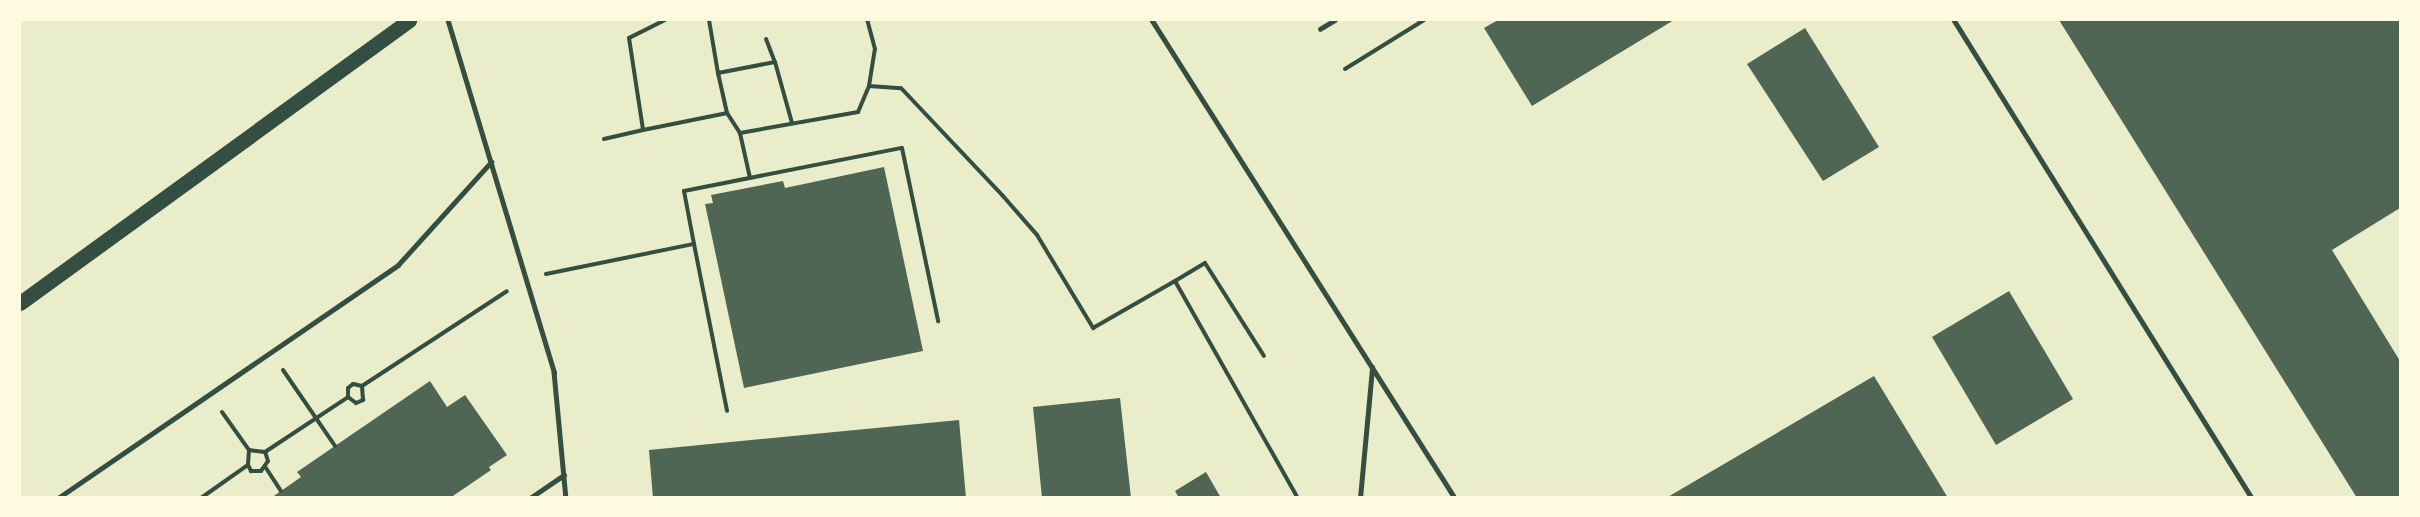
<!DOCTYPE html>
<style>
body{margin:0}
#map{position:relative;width:2420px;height:517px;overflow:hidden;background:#e9edc9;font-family:Rubik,sans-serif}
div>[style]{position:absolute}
.building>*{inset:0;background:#4f6655}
.path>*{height:4px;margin:-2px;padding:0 2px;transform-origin:2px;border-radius:2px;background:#344e41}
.service>*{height:4.5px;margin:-2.25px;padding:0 2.25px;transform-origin:2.25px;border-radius:2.25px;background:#344e41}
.primary>*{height:15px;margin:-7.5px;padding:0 7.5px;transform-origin:7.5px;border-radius:7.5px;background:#344e41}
span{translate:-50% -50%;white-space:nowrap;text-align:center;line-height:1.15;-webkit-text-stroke:4.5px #fefae0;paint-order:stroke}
.frame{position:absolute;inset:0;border:21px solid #fefae0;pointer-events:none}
</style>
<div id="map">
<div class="building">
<i style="clip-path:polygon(1498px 20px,1674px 20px,1532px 106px,1484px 28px)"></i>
<i style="clip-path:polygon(2059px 20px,2400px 20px,2400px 208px,2332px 250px,2400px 361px,2400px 498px,2357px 498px)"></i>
<i style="clip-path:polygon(1805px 28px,1879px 147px,1823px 181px,1747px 64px)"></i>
<i style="clip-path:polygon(884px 167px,923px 351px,744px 388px,705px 204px,713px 203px,711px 195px,783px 181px,785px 188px)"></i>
<i style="clip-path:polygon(2009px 291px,2073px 399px,1996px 445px,1932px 337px)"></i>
<i style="clip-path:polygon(1874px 376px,1948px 498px,1666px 498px)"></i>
<i style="clip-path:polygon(430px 381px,447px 407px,465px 395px,507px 455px,489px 467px,491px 470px,450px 498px,271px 498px,301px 477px,297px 472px)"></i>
<i style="clip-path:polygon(1120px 398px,1131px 498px,1042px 498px,1033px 407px)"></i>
<i style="clip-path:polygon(959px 420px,966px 498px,653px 498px,649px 450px)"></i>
<i style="clip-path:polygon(1206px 472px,1221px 498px,1179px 498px,1175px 491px)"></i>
</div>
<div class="path">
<i style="left:665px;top:20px;width:40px;rotate:153.4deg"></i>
<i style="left:629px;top:38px;width:93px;rotate:81.3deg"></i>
<i style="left:643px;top:130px;width:86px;rotate:-11.4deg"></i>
<i style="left:727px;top:113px;width:24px;rotate:57deg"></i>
<i style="left:740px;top:133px;width:46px;rotate:77.5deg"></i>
<i style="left:709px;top:20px;width:54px;rotate:80.4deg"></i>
<i style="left:766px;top:39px;width:25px;rotate:69deg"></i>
<i style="left:1345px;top:69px;width:93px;rotate:-31.8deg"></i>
<i style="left:869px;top:86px;width:32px;rotate:4deg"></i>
<i style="left:901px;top:88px;width:149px;rotate:46.6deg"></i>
<i style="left:1003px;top:196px;width:52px;rotate:48.9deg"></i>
<i style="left:1037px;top:235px;width:109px;rotate:58.9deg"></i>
<i style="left:1093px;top:328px;width:95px;rotate:-29.8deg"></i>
<i style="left:1175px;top:281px;width:249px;rotate:60.5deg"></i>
<i style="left:727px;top:113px;width:41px;rotate:-102.7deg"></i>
<i style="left:718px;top:73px;width:58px;rotate:-10.9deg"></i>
<i style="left:775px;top:62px;width:63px;rotate:74.4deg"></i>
<i style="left:740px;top:133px;width:120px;rotate:-10.1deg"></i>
<i style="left:858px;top:112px;width:28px;rotate:-67deg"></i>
<i style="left:869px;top:86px;width:37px;rotate:-81deg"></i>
<i style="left:875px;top:49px;width:30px;rotate:-105deg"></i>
<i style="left:604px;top:139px;width:40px;rotate:-13deg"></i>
<i style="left:694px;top:244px;width:54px;rotate:-100.7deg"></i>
<i style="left:684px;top:191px;width:222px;rotate:-11.2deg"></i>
<i style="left:902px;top:148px;width:177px;rotate:78.2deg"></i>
<i style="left:546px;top:274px;width:151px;rotate:-11.5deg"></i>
<i style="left:694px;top:244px;width:170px;rotate:78.8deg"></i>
<i style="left:1175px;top:281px;width:35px;rotate:-31deg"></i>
<i style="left:1205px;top:263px;width:110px;rotate:57.6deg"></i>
<i style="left:283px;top:370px;width:92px;rotate:55.6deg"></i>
<i style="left:362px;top:386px;width:173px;rotate:-33.2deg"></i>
<i style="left:222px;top:412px;width:47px;rotate:54.6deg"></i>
<i style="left:249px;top:450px;width:15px;rotate:94deg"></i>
<i style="left:248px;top:465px;width:7px;rotate:63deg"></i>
<i style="left:251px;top:471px;width:10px"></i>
<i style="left:261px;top:471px;width:12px;rotate:-55deg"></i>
<i style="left:268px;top:461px;width:9px;rotate:-108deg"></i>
<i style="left:265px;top:452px;width:16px;rotate:-173deg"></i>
<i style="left:265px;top:452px;width:100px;rotate:-33.5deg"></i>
<i style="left:348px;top:397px;width:10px;rotate:37deg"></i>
<i style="left:356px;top:403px;width:8px;rotate:-23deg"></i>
<i style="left:363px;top:400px;width:14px;rotate:-94deg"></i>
<i style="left:362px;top:386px;width:9px;rotate:-167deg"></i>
<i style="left:353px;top:384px;width:6px;rotate:141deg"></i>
<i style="left:348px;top:388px;width:9px;rotate:90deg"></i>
<i style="left:266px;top:468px;width:27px;rotate:57deg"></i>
<i style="left:201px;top:498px;width:57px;rotate:-35.1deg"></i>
</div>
<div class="service">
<i style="left:448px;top:20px;width:368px;rotate:73.2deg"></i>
<i style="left:554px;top:372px;width:127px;rotate:84.6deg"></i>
<i style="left:1152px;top:20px;width:566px;rotate:57.63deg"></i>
<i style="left:1954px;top:20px;width:563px;rotate:58.06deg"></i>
<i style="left:1320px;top:29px;width:17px;rotate:-31deg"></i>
<i style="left:58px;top:498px;width:412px;rotate:-34.4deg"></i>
<i style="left:398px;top:265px;width:139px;rotate:-47.9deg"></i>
<i style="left:530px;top:498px;width:41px;rotate:-34.1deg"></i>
<i style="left:1360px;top:498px;width:131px;rotate:-84.7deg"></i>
</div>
<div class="primary">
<i style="left:20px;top:303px;width:481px;rotate:-36deg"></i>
</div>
<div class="frame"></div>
</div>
